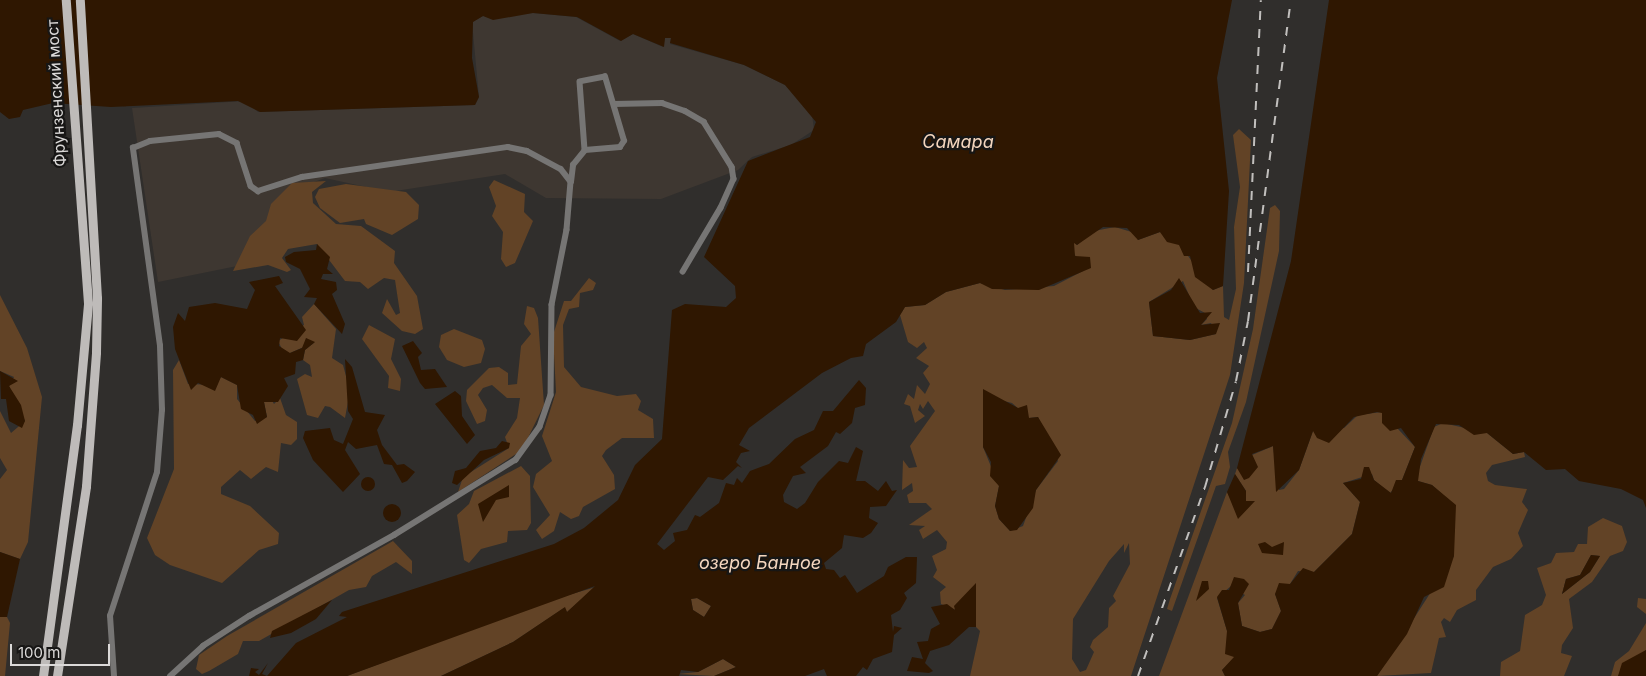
<!DOCTYPE html>
<meta charset="utf-8">
<style>
body{margin:0}
#map{position:relative;width:1646px;height:676px;overflow:hidden;background:#302e2c;font-family:Inter,sans-serif}
div>[style]{position:absolute}
.built>*{inset:0;background:#3e3731}
.green>*{inset:0;background:#624326}
.water>*{inset:0;background:#2f1701}
.round{border-radius:50%}
.street>*{height:5.5px;margin:-2.75px;padding:0 2.75px;transform-origin:2.75px;border-radius:2.75px;background:#767574}
.primary>*{height:9px;margin:-4.5px;padding:0 4.5px;transform-origin:4.5px;border-radius:4.5px;background:#bebbb9}
.rail>*{height:2px;margin-top:-1px;transform-origin:0;background:repeating-linear-gradient(90deg,#c1bfbd 0 9px,transparent 0 18px)}
span{translate:-50% -50%;white-space:nowrap;text-align:center;line-height:1.15;-webkit-text-stroke:4.5px #171615;paint-order:stroke}
.street-label{font-size:16px;color:#dbd9d8}
.water-label{font-size:18px;color:#f4d6be;font-style:italic}
.scale{position:absolute;left:10px;top:644px;width:100px;height:22px;box-sizing:border-box;border:2px solid #dbd9d8;border-top:0;padding-left:6px;font-size:15px;line-height:18px;white-space:nowrap;color:#dbd9d8;-webkit-text-stroke:4px #171615;paint-order:stroke}
</style>
<div id="map">
<div class="built">
<i style="clip-path:polygon(533px 13px,576px 17px,620px 41px,633px 34px,663px 47px,665px 38px,671px 38px,670px 44px,744px 65px,785px 85px,812px 114px,814px 130px,791px 145px,752px 157px,738px 170px,661px 199px,546px 198px,505px 174px,389px 192px,325px 178px,314px 182px,252px 263px,158px 282px,132px 108px,245px 101px,258px 112px,475px 105px,479px 97px,472px 22px,483px 16px)"></i>
</div>
<div class="green">
<i style="clip-path:polygon(evenodd,1239px 129px,1251px 140px,1244px 283px,1230px 375px,1131px 676px,970px 676px,980px 631px,976px 627px,974px 586px,956px 610px,941px 604px,940px 592px,946px 587px,933px 577px,937px 570px,932px 556px,946px 549px,947px 542px,937px 530px,923px 539px,919px 530px,925px 526px,909px 525px,932px 509px,926px 503px,909px 503px,907px 495px,913px 491px,912px 483px,902px 490px,903px 460px,909px 468px,917px 467px,910px 446px,935px 411px,928px 401px,923px 409px,920px 404px,918px 410px,925px 416px,915px 423px,910px 406px,904px 404px,908px 394px,914px 399px,917px 385px,925px 394px,930px 384px,923px 373px,929px 366px,916px 358px,927px 348px,924px 342px,917px 348px,908px 342px,900px 315px,905px 307px,925px 305px,946px 292px,980px 283px,1005px 290px,1054px 286px,1083px 271px,1073px 251px,1074px 242px,1077px 245px,1094px 231px,1115px 227px,1135px 233px,1138px 240px,1160px 232px,1180px 245px,1213px 290px,1223px 286px,1224px 317px,1229px 320px,1236px 289px,1234px 227px,1240px 187px,1233px 135px,1239px 129px,1183px 281px,1194px 307px,1205px 313px,1207px 319px,1201px 325px,1211px 323px,1216px 334px,1190px 340px,1153px 336px,1149px 302px,1183px 281px,1239px 129px,983px 396px,1012px 403px,1029px 418px,1038px 417px,1058px 461px,1036px 490px,1023px 526px,1010px 531px,999px 519px,995px 506px,999px 486px,983px 447px,983px 396px,1239px 129px,1129px 543px,1130px 564px,1113px 596px,1116px 601px,1109px 608px,1108px 627px,1093px 640px,1090px 647px,1094px 652px,1086px 670px,1080px 672px,1072px 659px,1073px 619px,1109px 561px,1124px 544px,1124px 553px,1129px 543px)"></i>
<i style="clip-path:polygon(494px 180px,525px 194px,524px 212px,533px 221px,515px 263px,506px 267px,501px 259px,503px 232px,492px 216px,496px 206px,489px 187px)"></i>
<i style="clip-path:polygon(326px 181px,312px 192px,313px 203px,336px 224px,361px 226px,395px 251px,394px 263px,417px 296px,423px 329px,415px 334px,402px 331px,382px 313px,387px 299px,396px 315px,400px 313px,395px 280px,384px 278px,368px 289px,360px 282px,345px 281px,317px 244px,288px 249px,282px 258px,291px 270px,287px 272px,268px 265px,233px 271px,250px 236px,266px 221px,271px 204px,292px 183px)"></i>
<i style="clip-path:polygon(346px 184px,406px 192px,419px 205px,418px 219px,392px 235px,366px 224px,364px 219px,340px 223px,320px 208px,315px 197px,319px 189px)"></i>
<i style="clip-path:polygon(1275px 205px,1280px 211px,1279px 251px,1246px 402px,1228px 452px,1230px 467px,1225px 484px,1216px 486px,1172px 611px,1167px 609px,1170px 599px,1232px 423px,1253px 329px,1270px 208px)"></i>
<i style="clip-path:polygon(589px 278px,596px 283px,593px 290px,580px 293px,579px 307px,569px 309px,563px 325px,564px 367px,581px 387px,617px 396px,636px 394px,641px 401px,638px 410px,653px 419px,654px 438px,622px 438px,606px 450px,602px 456px,614px 475px,615px 489px,583px 507px,579px 516px,571px 519px,560px 512px,554px 531px,542px 539px,536px 530px,550px 515px,533px 487px,536px 474px,552px 461px,542px 436px,556px 392px,553px 335px,564px 301px,571px 301px)"></i>
<i style="clip-path:polygon(0 295px,27px 348px,42px 397px,28px 542px,20px 559px,0 552px,0 479px,7px 470px,0 458px,0 411px,11px 433px,25px 421px,9px 386px,14px 377px,0 371px)"></i>
<i style="clip-path:polygon(314px 304px,336px 329px,332px 358px,343px 365px,350px 391px,345px 418px,330px 407px,325px 406px,318px 418px,307px 415px,297px 379px,305px 374px,312px 377px,310px 365px,303px 360px,305px 350px,315px 342px,290px 353px,284px 353px,278px 341px,304px 325px,302px 317px)"></i>
<i style="clip-path:polygon(527px 306px,534px 308px,538px 318px,544px 405px,522px 450px,458px 492px,463px 477px,509px 448px,505px 437px,517px 418px,520px 398px,507px 398px,492px 385px,483px 388px,478px 395px,487px 410px,485px 421px,477px 424px,466px 401px,467px 390px,489px 368px,499px 367px,508px 373px,508px 385px,517px 384px,521px 346px,531px 334px,524px 324px)"></i>
<i style="clip-path:polygon(369px 325px,395px 339px,391px 359px,401px 379px,400px 391px,388px 388px,389px 376px,362px 339px)"></i>
<i style="clip-path:polygon(454px 329px,482px 340px,485px 349px,481px 363px,464px 367px,447px 360px,439px 347px,441px 335px)"></i>
<i style="clip-path:polygon(179px 360px,188px 384px,215px 385px,221px 377px,237px 385px,237px 399px,255px 421px,267px 417px,264px 402px,271px 399px,274px 404px,280px 398px,286px 415px,297px 422px,297px 439px,291px 445px,281px 443px,278px 472px,266px 467px,251px 479px,240px 470px,221px 487px,221px 494px,250px 506px,279px 533px,278px 544px,259px 550px,222px 583px,170px 565px,155px 555px,147px 538px,174px 469px,173px 370px)"></i>
<i style="clip-path:polygon(1382px 412px,1415px 447px,1402px 480px,1390px 493px,1374px 480px,1372px 474px,1343px 483px,1360px 502px,1352px 534px,1314px 572px,1298px 571px,1290px 584px,1275px 594px,1281px 611px,1272px 629px,1260px 632px,1242px 626px,1238px 603px,1245px 595px,1231px 586px,1217px 598px,1235px 657px,1222px 670px,1225px 676px,1159px 676px,1227px 492px,1238px 512px,1253px 502px,1246px 501px,1246px 491px,1235px 474px,1237px 468px,1240px 472px,1254px 470px,1252px 455px,1273px 446px,1279px 490px,1284px 489px,1299px 470px,1313px 431px,1344px 428px,1358px 415px)"></i>
<i style="clip-path:polygon(1443px 423px,1487px 433px,1513px 454px,1524px 452px,1525px 457px,1492px 465px,1486px 473px,1488px 481px,1495px 485px,1527px 489px,1522px 502px,1528px 510px,1518px 533px,1523px 546px,1511px 559px,1493px 567px,1476px 590px,1476px 600px,1457px 610px,1450px 622px,1444px 618px,1441px 622px,1446px 637px,1439px 638px,1431px 673px,1377px 676px,1454px 556px,1450px 501px,1432px 485px,1418px 481px,1417px 475px,1434px 427px)"></i>
<i style="clip-path:polygon(521px 466px,530px 476px,531px 523px,527px 530px,508px 531px,507px 542px,481px 549px,469px 563px,464px 560px,457px 515px,469px 504px,474px 491px)"></i>
<i style="clip-path:polygon(evenodd,1603px 518px,1622px 526px,1627px 542px,1623px 551px,1610px 556px,1592px 582px,1569px 599px,1573px 628px,1562px 645px,1561px 653px,1572px 656px,1564px 676px,1500px 676px,1501px 662px,1520px 651px,1525px 615px,1542px 605px,1546px 595px,1537px 568px,1551px 563px,1556px 553px,1574px 552px,1578px 544px,1587px 544px,1588px 527px,1603px 518px,1591px 555px,1600px 556px,1590px 572px,1562px 594px,1566px 579px,1580px 575px,1591px 555px)"></i>
<i style="clip-path:polygon(393px 541px,412px 561px,412px 574px,396px 562px,372px 576px,366px 587px,349px 590px,259px 641px,243px 641px,238px 654px,209px 671px,202px 674px,196px 669px,199px 655px,227px 636px)"></i>
<i style="clip-path:polygon(596px 587px,567px 612px,564px 608px,513px 642px,441px 676px,347px 676px,544px 602px)"></i>
<i style="clip-path:polygon(697px 598px,711px 606px,704px 617px,693px 610px,691px 599px)"></i>
<i style="clip-path:polygon(1638px 598px,1646px 599px,1646px 614px,1637px 607px)"></i>
<i style="clip-path:polygon(0 617px,7px 617px,10px 623px,5px 676px,0 676px)"></i>
<i style="clip-path:polygon(1646px 623px,1646px 650px,1618px 676px,1611px 676px,1615px 662px,1629px 651px)"></i>
<i style="clip-path:polygon(723px 659px,736px 667px,714px 676px,677px 674px,698px 672px)"></i>
</div>
<div class="water">
<i style="clip-path:polygon(evenodd,0 0,1232px 0,1217px 78px,1229px 191px,1223px 286px,1213px 290px,1195px 277px,1190px 256px,1184px 256px,1179px 245px,1167px 242px,1160px 232px,1138px 240px,1127px 228px,1103px 227px,1077px 245px,1074px 243px,1075px 256px,1090px 257px,1091px 268px,1039px 290px,992px 289px,980px 283px,946px 292px,925px 305px,905px 307px,896px 322px,866px 344px,863px 356px,851px 358px,822px 373px,749px 428px,739px 445px,750px 451px,741px 453px,736px 462px,742px 468px,738px 466px,723px 480px,708px 477px,657px 544px,664px 550px,675px 541px,673px 533px,687px 530px,695px 515px,700px 517px,719px 503px,726px 483px,734px 485px,737px 478px,742px 483px,750px 471px,769px 464px,795px 439px,814px 430px,823px 411px,833px 411px,859px 380px,866px 388px,865px 405px,855px 408px,852px 423px,840px 434px,836px 432px,828px 446px,800px 467px,806px 473px,793px 476px,783px 495px,784px 502px,797px 509px,805px 503px,818px 482px,839px 461px,848px 463px,856px 447px,863px 451px,856px 481px,865px 481px,878px 491px,886px 481px,892px 491px,897px 490px,886px 506px,870px 507px,869px 518px,878px 523px,871px 533px,863px 538px,844px 535px,842px 548px,824px 563px,826px 569px,834px 570px,840px 578px,845px 575px,857px 593px,884px 576px,888px 567px,906px 557px,917px 557px,916px 583px,904px 593px,907px 598px,900px 610px,891px 615px,893px 632px,894px 626px,902px 628px,894px 635px,892px 652px,873px 659px,867px 670px,863px 667px,856px 676px,827px 676px,824px 669px,805px 676px,714px 676px,736px 667px,723px 659px,698px 672px,681px 670px,679px 676px,441px 676px,513px 642px,565px 607px,567px 612px,595px 586px,347px 676px,249px 676px,251px 668px,259px 669px,255px 672px,259px 675px,268px 663px,262px 674px,267px 676px,296px 643px,347px 617px,339px 616px,342px 612px,554px 544px,584px 528px,618px 500px,635px 465px,662px 439px,672px 310px,685px 304px,726px 307px,736px 298px,735px 286px,704px 257px,748px 161px,810px 137px,816px 122px,785px 85px,744px 65px,670px 43px,671px 38px,665px 38px,664px 47px,633px 34px,621px 41px,577px 17px,533px 13px,493px 20px,483px 16px,473px 22px,472px 58px,479px 97px,475px 105px,260px 112px,238px 101px,111px 107px,53px 103px,23px 110px,20px 117px,9px 119px,0 112px,0 0,697px 598px,711px 606px,704px 617px,693px 610px,691px 599px,697px 598px)"></i>
<i style="clip-path:polygon(1329px 0,1646px 0,1646px 508px,1643px 500px,1621px 489px,1579px 481px,1565px 469px,1546px 470px,1524px 452px,1513px 454px,1487px 433px,1474px 435px,1459px 425px,1436px 424px,1421px 459px,1418px 481px,1432px 485px,1456px 505px,1454px 556px,1444px 587px,1424px 597px,1407px 634px,1377px 676px,1225px 676px,1222px 670px,1234px 657px,1225px 654px,1227px 631px,1217px 597px,1222px 590px,1229px 590px,1234px 577px,1244px 579px,1249px 584px,1238px 603px,1242px 626px,1260px 632px,1272px 629px,1281px 611px,1275px 594px,1279px 583px,1290px 584px,1303px 568px,1314px 572px,1352px 534px,1360px 502px,1343px 483px,1361px 479px,1364px 467px,1369px 467px,1374px 480px,1391px 493px,1396px 480px,1402px 480px,1415px 447px,1401px 428px,1390px 431px,1382px 423px,1382px 413px,1377px 412px,1354px 417px,1329px 443px,1317px 438px,1313px 431px,1299px 470px,1276px 492px,1273px 446px,1252px 454px,1258px 467px,1249px 478px,1244px 480px,1237px 468px,1291px 261px)"></i>
<i style="clip-path:polygon(317px 244px,330px 257px,327px 269px,333px 274px,323px 274px,321px 279px,336px 282px,337px 290px,332px 294px,345px 324px,342px 334px,314px 304px,317px 298px,304px 297px,310px 289px,300px 269px,286px 262px,285px 257px,294px 252px,316px 250px)"></i>
<i style="clip-path:polygon(279px 276px,283px 283px,275px 286px,306px 330px,297px 341px,280px 338px,279px 346px,290px 353px,302px 348px,306px 338px,315px 342px,305px 350px,303px 360px,296px 362px,295px 374px,284px 378px,288px 386px,278px 402px,264px 402px,267px 417px,257px 424px,253px 415px,241px 409px,237px 385px,221px 377px,215px 391px,198px 383px,191px 390px,175px 349px,173px 327px,178px 313px,185px 321px,189px 307px,215px 303px,247px 309px,255px 290px,249px 282px)"></i>
<i style="clip-path:polygon(1179px 278px,1200px 313px,1212px 312px,1201px 325px,1220px 323px,1216px 334px,1190px 340px,1153px 336px,1149px 302px,1171px 290px)"></i>
<i style="clip-path:polygon(413px 341px,422px 353px,418px 357px,421px 370px,435px 369px,447px 387px,425px 389px,420px 383px,402px 346px)"></i>
<i style="clip-path:polygon(345px 359px,352px 367px,365px 412px,385px 415px,377px 430px,382px 445px,397px 465px,404px 464px,415px 472px,407px 481px,402px 483px,392px 465px,384px 464px,377px 445px,356px 449px,348px 442px,345px 450px,360px 474px,343px 492px,313px 460px,303px 438px,305px 431px,330px 428px,334px 440px,343px 444px,353px 419px,348px 411px)"></i>
<i style="clip-path:polygon(0 371px,18px 381px,9px 386px,21px 405px,25px 421px,22px 428px,9px 421px,6px 399px,1px 399px)"></i>
<i style="clip-path:polygon(983px 389px,1018px 408px,1027px 405px,1029px 418px,1038px 417px,1061px 455px,1036px 490px,1033px 508px,1017px 530px,1010px 531px,999px 519px,995px 506px,999px 486px,990px 476px,991px 462px,983px 447px)"></i>
<i style="clip-path:polygon(455px 391px,461px 396px,462px 416px,475px 435px,467px 444px,435px 404px)"></i>
<i style="clip-path:polygon(502px 441px,510px 443px,509px 448px,484px 460px,457px 485px,452px 483px,455px 471px,466px 468px,480px 451px,496px 448px)"></i>
<i style="clip-path:polygon(1235px 474px,1246px 491px,1246px 501px,1255px 501px,1238px 519px,1227px 492px)"></i>
<i class="round" style="left:361px;top:477px;width:14px;height:14px"></i>
<i style="clip-path:polygon(509px 485px,509px 497px,496px 500px,483px 522px,478px 504px)"></i>
<i class="round" style="left:383px;top:504px;width:18px;height:18px"></i>
<i style="clip-path:polygon(1265px 542px,1272px 547px,1284px 542px,1283px 555px,1262px 553px,1258px 544px)"></i>
<i style="clip-path:polygon(0 552px,20px 559px,7px 617px,0 617px)"></i>
<i style="clip-path:polygon(1591px 555px,1600px 556px,1590px 572px,1562px 594px,1566px 579px,1580px 575px)"></i>
<i style="clip-path:polygon(1202px 581px,1208px 581px,1209px 589px,1196px 601px)"></i>
<i style="clip-path:polygon(976px 583px,976px 627px,969px 627px,949px 645px,930px 651px,925px 663px,933px 671px,929px 673px,907px 671px,912px 657px,923px 659px,917px 642px,928px 641px,931px 629px,940px 624px,931px 607px,947px 604px,955px 610px,954px 606px)"></i>
<i style="clip-path:polygon(332px 600px,316px 619px,291px 633px,270px 638px,272px 631px)"></i>
<i style="clip-path:polygon(1646px 650px,1646px 676px,1618px 676px,1622px 663px)"></i>
</div>
<div class="street">
<i style="left:614px;top:104px;width:48px;rotate:-1.2deg"></i>
<i style="left:662px;top:103px;width:24px;rotate:19deg"></i>
<i style="left:685px;top:111px;width:22px;rotate:30deg"></i>
<i style="left:704px;top:122px;width:53px;rotate:58.1deg"></i>
<i style="left:732px;top:167px;width:12px;rotate:81deg"></i>
<i style="left:734px;top:179px;width:32px;rotate:114deg"></i>
<i style="left:721px;top:208px;width:74px;rotate:120.7deg"></i>
<i style="left:571px;top:182px;width:17px;rotate:-83deg"></i>
<i style="left:573px;top:165px;width:19px;rotate:-51deg"></i>
<i style="left:585px;top:150px;width:35px;rotate:-5deg"></i>
<i style="left:620px;top:147px;width:7px;rotate:-56deg"></i>
<i style="left:624px;top:141px;width:67px;rotate:-106.5deg"></i>
<i style="left:605px;top:77px;width:25px;rotate:169deg"></i>
<i style="left:580px;top:82px;width:68px;rotate:85.8deg"></i>
<i style="left:114px;top:676px;width:60px;rotate:-93.8deg"></i>
<i style="left:110px;top:616px;width:151px;rotate:-71.9deg"></i>
<i style="left:157px;top:472px;width:62px;rotate:-85.4deg"></i>
<i style="left:162px;top:410px;width:64px;rotate:-91.8deg"></i>
<i style="left:160px;top:346px;width:200px;rotate:-97.8deg"></i>
<i style="left:133px;top:148px;width:18px;rotate:-22deg"></i>
<i style="left:150px;top:141px;width:69px;rotate:-5.8deg"></i>
<i style="left:219px;top:134px;width:20px;rotate:27deg"></i>
<i style="left:237px;top:143px;width:45px;rotate:72deg"></i>
<i style="left:251px;top:186px;width:9px;rotate:36deg"></i>
<i style="left:258px;top:191px;width:46px;rotate:-17.7deg"></i>
<i style="left:302px;top:177px;width:208px;rotate:-8.3deg"></i>
<i style="left:508px;top:147px;width:19px;rotate:12deg"></i>
<i style="left:527px;top:151px;width:38px;rotate:28deg"></i>
<i style="left:561px;top:169px;width:16px;rotate:52deg"></i>
<i style="left:571px;top:182px;width:48px;rotate:94.8deg"></i>
<i style="left:567px;top:230px;width:76px;rotate:101.3deg"></i>
<i style="left:552px;top:305px;width:90px;rotate:90.6deg"></i>
<i style="left:551px;top:395px;width:34px;rotate:109deg"></i>
<i style="left:540px;top:427px;width:41px;rotate:126deg"></i>
<i style="left:516px;top:460px;width:142px;rotate:148.2deg"></i>
<i style="left:395px;top:535px;width:166px;rotate:150.8deg"></i>
<i style="left:250px;top:616px;width:55px;rotate:146.9deg"></i>
<i style="left:204px;top:646px;width:45px;rotate:137.7deg"></i>
</div>
<div class="primary">
<i style="left:43px;top:676px;width:253px;rotate:-82.3deg"></i>
<i style="left:77px;top:425px;width:122px;rotate:-84.8deg"></i>
<i style="left:88px;top:303px;width:304px;rotate:-94.2deg"></i>
<i style="left:57px;top:676px;width:192px;rotate:-81.3deg"></i>
<i style="left:86px;top:486px;width:134px;rotate:-85.7deg"></i>
<i style="left:96px;top:352px;width:54px;rotate:-88.9deg"></i>
<i style="left:97px;top:298px;width:298px;rotate:-93.3deg"></i>
</div>
<div class="rail">
<i style="left:1248px;top:272px;width:272px;rotate:-87.3deg"></i>
<i style="left:1138px;top:676px;width:201px;rotate:-70.5deg"></i>
<i style="left:1205px;top:487px;width:110px;rotate:-73.7deg"></i>
<i style="left:1236px;top:381px;width:61px;rotate:-78.7deg"></i>
<i style="left:1248px;top:321px;width:324px;rotate:-82.4deg"></i>
</div>
<div class="street-label">
<span style="left:56px;top:93px;rotate:-93deg">Фрунзенский мост</span>
</div>
<div class="water-label">
<span style="left:958px;top:142px">Самара</span>
<span style="left:760px;top:563px">озеро Банное</span>
</div>
<div class="scale">100 m</div>
</div>
